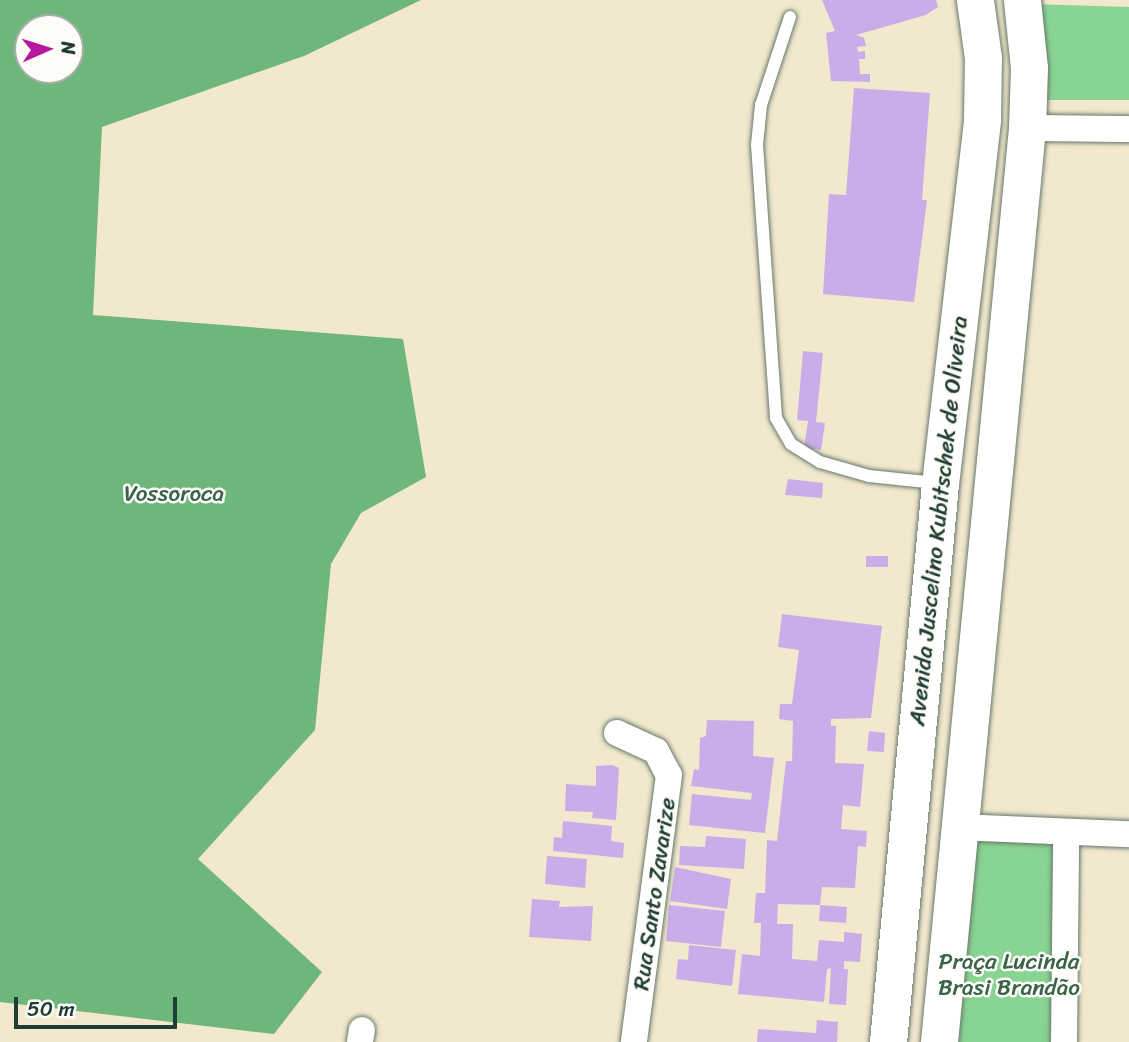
<!DOCTYPE html>
<meta charset="utf-8">
<style>
body{margin:0}
#map{position:relative;width:1129px;height:1042px;overflow:hidden;background:#f1e8ce;font-family:Sriracha,sans-serif}
div>[style]{position:absolute}
.green>*{inset:0;background:#88d492}
.forest>*{inset:0;background:#6eb67c}
.building>*{inset:0;background:#c9ade8}
.roads{filter:drop-shadow(0 0 2px #68796a) drop-shadow(0 0 2px #68796a)}
.service>*{height:12px;margin:-6px;padding:0 6px;transform-origin:6px;border-radius:6px;background:#fff}
.minor>*{height:26px;margin:-13px;padding:0 13px;transform-origin:13px;border-radius:13px;background:#fff}
.secondary>*{height:37px;margin:-18.5px;padding:0 18.5px;transform-origin:18.5px;border-radius:18.5px;background:#fff}
span{translate:-50% -50%;white-space:nowrap;text-align:center;line-height:1.15;-webkit-text-stroke:5px #fdfcf7;paint-order:stroke}
.park-label{font-size:23px;color:#39634c}
.street-label{font-size:23px;color:#1f3d34}
.north{position:absolute;left:14px;top:14px;width:70px;height:70px;box-sizing:border-box;background:#fdfcf7;border:2px solid #a4b0a9;border-radius:50%;rotate:87deg;font-size:19px;font-weight:700;line-height:28px;text-align:center;color:#1f3d34}
.north::after{content:'';display:block;margin:auto;width:24px;height:32px;background:#b5179e;clip-path:polygon(50% 0,100% 100%,50% 72%,0 100%)}
.scale{position:absolute;left:14px;top:997px;width:163px;height:32px;box-sizing:border-box;border:4px solid #1f3d34;border-top:0;padding-left:9px;font-size:21px;line-height:24px;white-space:nowrap;color:#1f3d34;-webkit-text-stroke:5px #fdfcf7;paint-order:stroke}
</style>
<div id="map">
<div class="green">
<i style="clip-path:polygon(1029px 4px,1129px 7px,1129px 100px,1048px 100px)"></i>
<i style="clip-path:polygon(966px 840px,1062px 844px,1058px 1042px,954px 1042px)"></i>
</div>
<div class="forest">
<i style="clip-path:polygon(evenodd,0 0,421px 0,304px 56px,102px 127px,93px 315px,403px 339px,426px 477px,361px 513px,331px 564px,315px 730px,198px 859px,322px 972px,274px 1034px,0 1002px,0 0,28px 28px,70px 28px,70px 70px,28px 70px,28px 28px)"></i>
</div>
<div class="building">
<i style="clip-path:polygon(822px 0,936px 0,938px 7px,926px 15px,856px 35px,864px 38px,866px 46px,857px 47px,858px 52px,865px 51px,865px 59px,859px 59px,860px 74px,870px 74px,870px 82px,831px 81px,826px 33px,835px 31px)"></i>
<i style="clip-path:polygon(854px 88px,930px 93px,922px 200px,927px 200px,914px 302px,823px 294px,829px 194px,846px 195px)"></i>
<i style="clip-path:polygon(803px 351px,823px 353px,816px 422px,825px 423px,821px 450px,804px 448px,808px 421px,797px 420px)"></i>
<i style="clip-path:polygon(788px 479px,823px 483px,822px 498px,785px 495px)"></i>
<i style="clip-path:polygon(866px 556px,888px 556px,888px 567px,866px 567px)"></i>
<i style="clip-path:polygon(782px 614px,882px 626px,871px 718px,831px 719px,831px 726px,836px 726px,835px 763px,864px 764px,860px 807px,843px 805px,841px 829px,867px 831px,866px 847px,858px 846px,855px 888px,822px 887px,820px 905px,778px 904px,777px 924px,793px 924px,792px 959px,817px 961px,819px 940px,844px 942px,844px 932px,862px 934px,860px 962px,844px 961px,844px 969px,848px 969px,846px 1005px,829px 1004px,831px 968px,827px 969px,824px 1002px,738px 994px,742px 954px,760px 956px,761px 923px,754px 923px,756px 893px,765px 893px,767px 840px,777px 841px,786px 761px,792px 761px,793px 721px,779px 719px,780px 704px,792px 704px,799px 650px,778px 647px)"></i>
<i style="clip-path:polygon(707px 720px,754px 721px,753px 756px,774px 758px,765px 833px,689px 825px,692px 794px,751px 800px,752px 793px,691px 786px,694px 769px,699px 770px,700px 738px,706px 736px)"></i>
<i style="clip-path:polygon(869px 731px,885px 733px,884px 752px,867px 751px)"></i>
<i style="clip-path:polygon(612px 765px,619px 768px,616px 820px,592px 818px,593px 812px,565px 811px,566px 784px,596px 786px,596px 766px)"></i>
<i style="clip-path:polygon(563px 821px,612px 826px,611px 841px,624px 843px,623px 858px,553px 851px,554px 837px,562px 838px)"></i>
<i style="clip-path:polygon(706px 836px,746px 839px,744px 869px,679px 865px,680px 846px,705px 847px)"></i>
<i style="clip-path:polygon(547px 856px,587px 859px,585px 888px,545px 884px)"></i>
<i style="clip-path:polygon(675px 867px,731px 879px,727px 909px,670px 901px)"></i>
<i style="clip-path:polygon(532px 899px,560px 901px,559px 907px,593px 906px,591px 941px,529px 937px)"></i>
<i style="clip-path:polygon(669px 905px,725px 911px,721px 947px,666px 941px)"></i>
<i style="clip-path:polygon(820px 905px,847px 907px,846px 923px,819px 921px)"></i>
<i style="clip-path:polygon(689px 945px,736px 950px,732px 986px,676px 979px,678px 959px,688px 960px)"></i>
<i style="clip-path:polygon(817px 1020px,838px 1022px,837px 1042px,757px 1042px,758px 1029px,816px 1033px)"></i>
</div>
<div class="roads">
<div class="service">
<i style="left:790px;top:17px;width:93px;rotate:108.2deg"></i>
<i style="left:761px;top:105px;width:40px;rotate:95.7deg"></i>
<i style="left:757px;top:145px;width:274px;rotate:86deg"></i>
<i style="left:776px;top:418px;width:30px;rotate:60deg"></i>
<i style="left:791px;top:444px;width:34px;rotate:32deg"></i>
<i style="left:820px;top:462px;width:51px;rotate:15.9deg"></i>
<i style="left:869px;top:476px;width:67px;rotate:6deg"></i>
</div>
<div class="minor">
<i style="left:1027px;top:128px;width:102px;rotate:0.6deg"></i>
<i style="left:617px;top:733px;width:43px;rotate:24.8deg"></i>
<i style="left:656px;top:751px;width:27px;rotate:62deg"></i>
<i style="left:669px;top:775px;width:269px;rotate:97.5deg"></i>
<i style="left:959px;top:827px;width:170px;rotate:2.4deg"></i>
<i style="left:360px;top:1042px;width:12px;rotate:-81deg"></i>
<i style="left:1064px;top:1042px;width:208px;rotate:-89.4deg"></i>
</div>
<div class="secondary">
<i style="left:888px;top:1042px;width:560px;rotate:-84.68deg"></i>
<i style="left:940px;top:484px;width:367px;rotate:-83.4deg"></i>
<i style="left:982px;top:119px;width:61px;rotate:-89.1deg"></i>
<i style="left:983px;top:58px;width:59px;rotate:-97.9deg"></i>
<i style="left:939px;top:1042px;width:918px;rotate:-84.5deg"></i>
<i style="left:1027px;top:128px;width:60px;rotate:-88.1deg"></i>
<i style="left:1029px;top:68px;width:68px;rotate:-95.9deg"></i>
</div>
</div>
<div class="park-label">
<span style="left:174px;top:494px">Vossoroca</span>
<span style="left:1009px;top:975px">Praça Lucinda<br>Brasi Brandão</span>
</div>
<div class="street-label">
<span style="left:939px;top:521px;rotate:-84deg">Avenida Juscelino Kubitschek de Oliveira</span>
<span style="left:655px;top:894px;rotate:-82deg">Rua Santo Zavarize</span>
</div>
<div class="north">N</div>
<div class="scale">50 m</div>
</div>
